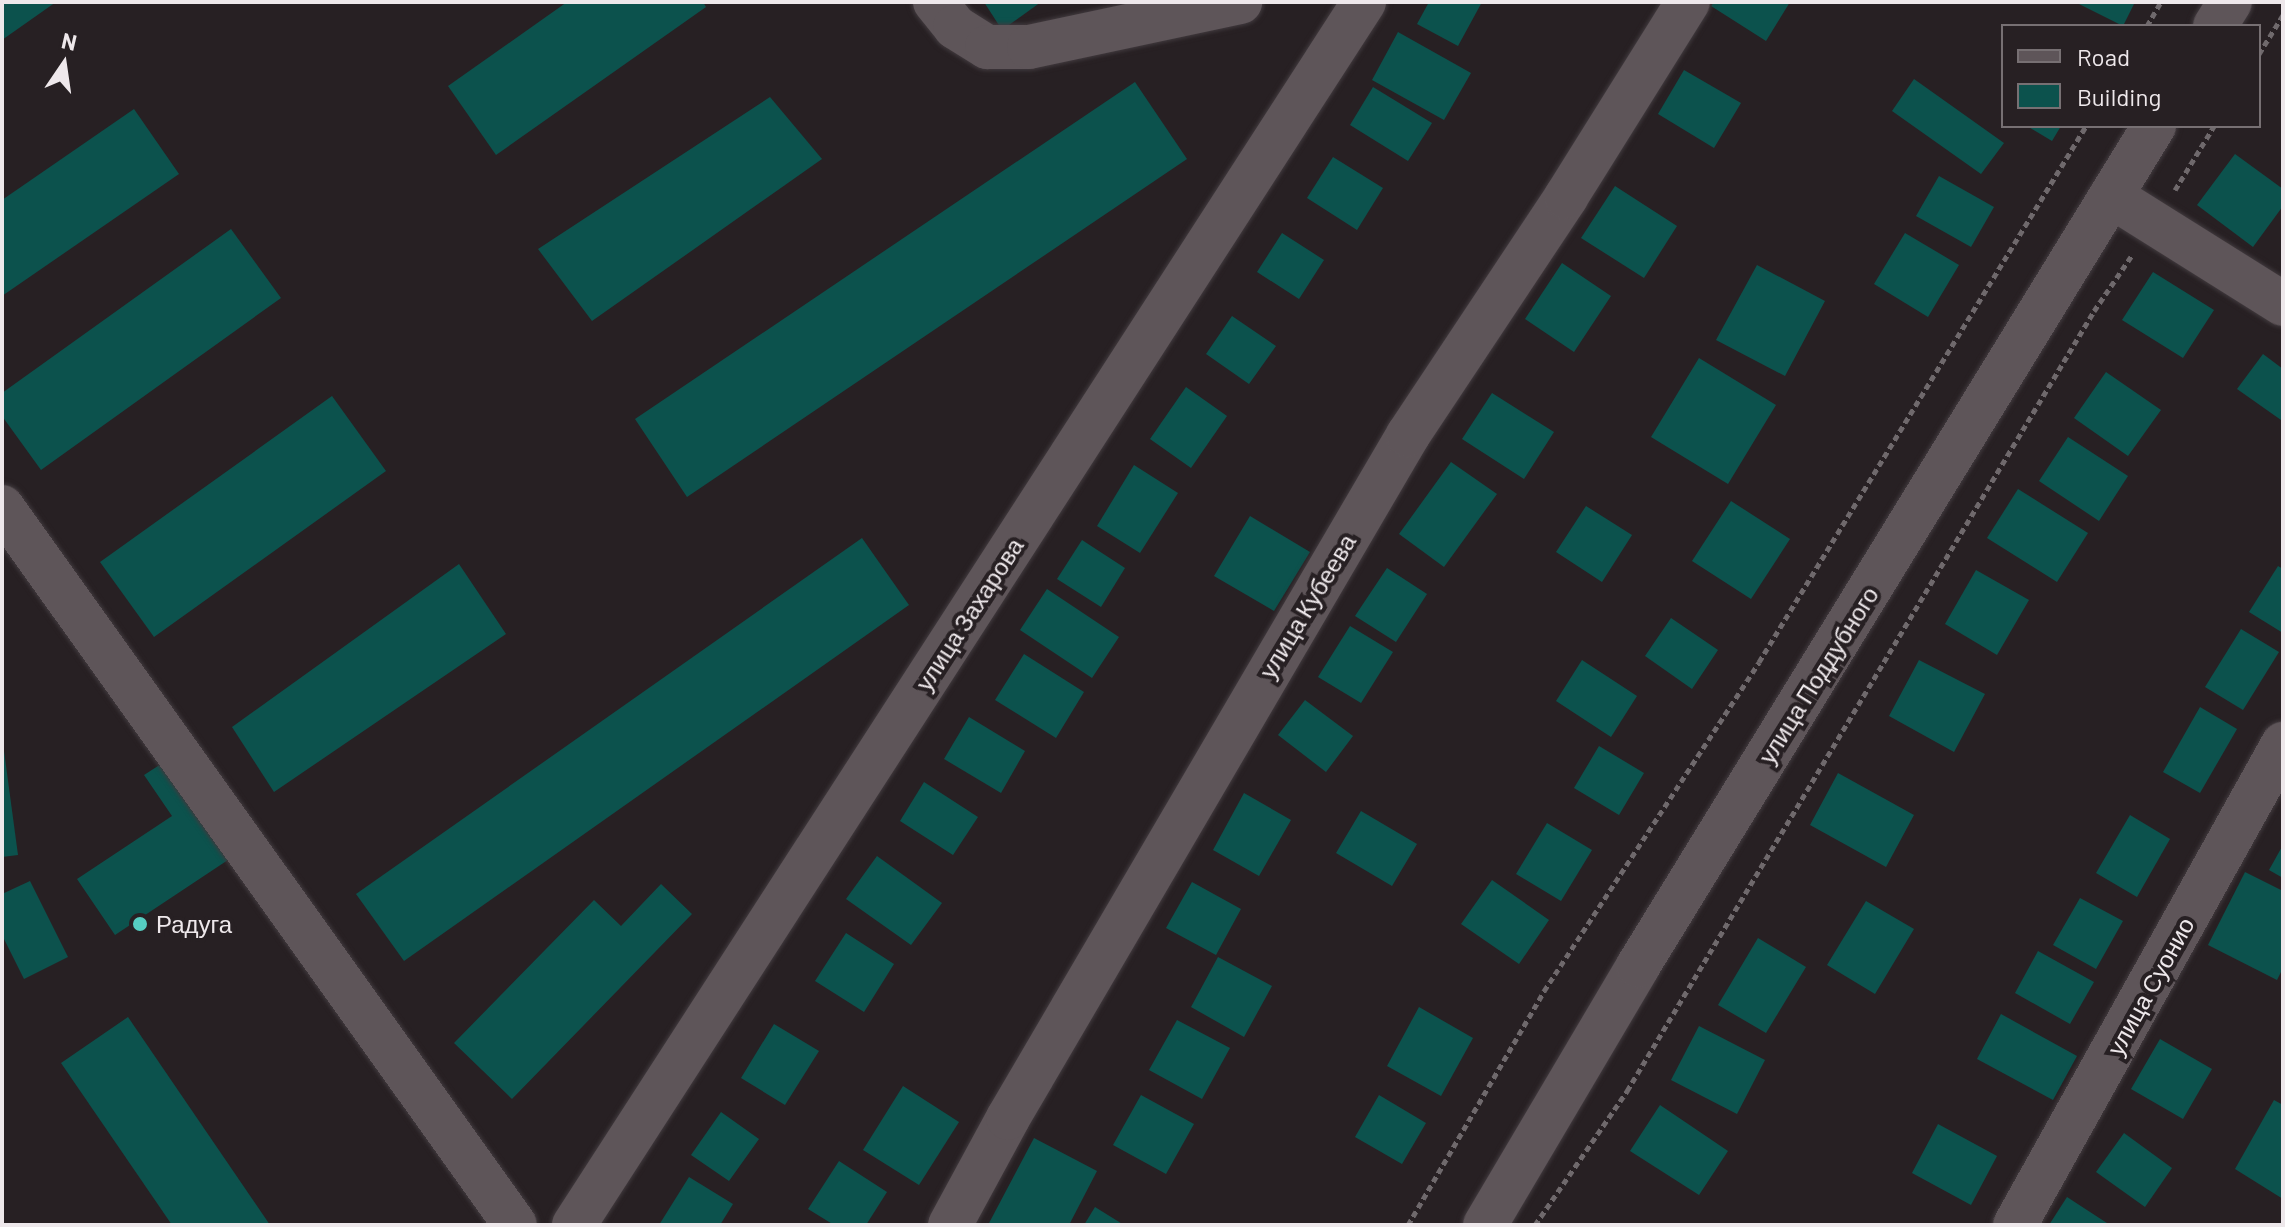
<!DOCTYPE html>
<meta charset="utf-8">
<style>
body{margin:0}
#map{position:relative;width:2285px;height:1227px;overflow:hidden;background:#272023;font-family:Barlow,sans-serif}
div>[style]{position:absolute}
.building>*{inset:0;background:#0c524d}
.path>*{height:5px;margin-top:-2.5px;transform-origin:0;background:repeating-linear-gradient(90deg,#6f696c 0 6px,transparent 0 10px)}
.roads{filter:drop-shadow(0 0 2px #413a3e) drop-shadow(0 0 2px #413a3e)}
.minor>*{height:44px;margin:-22px;padding:0 22px;transform-origin:22px;border-radius:22px;background:#5e5559}
.dots>*{width:22px;height:22px;translate:-50% -50%;box-sizing:border-box;border:4px solid #272023;border-radius:50%}
span{translate:-50% -50%;white-space:nowrap;text-align:center;line-height:1.15;-webkit-text-stroke:8px #272023;paint-order:stroke}
.street-label{font-size:24px;color:#eee8eb}
.poi-label{font-size:24px;color:#eee8eb}
.left{translate:0 -50%;text-align:left}
.frame{position:absolute;inset:0;border:4px solid #eee8eb;pointer-events:none}
.legend{position:absolute;left:2001px;top:24px;width:260px;height:104px;box-sizing:border-box;background:#272023;border:2px solid #777073;margin:0;padding:10px 14px;list-style:none;font-size:24px;color:#eee8eb}
.legend li{display:flex;align-items:center;gap:16px;height:40px}
.legend b{width:40px;border:2px solid #777073}
.north{position:absolute;left:24px;top:24px;width:80px;height:80px;-webkit-text-stroke:6px #272023;paint-order:stroke;rotate:13deg;font-size:22px;font-weight:700;line-height:32px;text-align:center;color:#eee8eb}
.north::after{content:'';display:block;margin:auto;width:28px;height:36px;background:#eee8eb;clip-path:polygon(50% 0,100% 100%,50% 72%,0 100%)}
</style>
<div id="map">
<div class="building">
<i style="clip-path:polygon(2px 2px,56px 2px,2px 40px)"></i>
<i style="clip-path:polygon(567px 2px,703px 2px,706px 7px,496px 155px,448px 86px)"></i>
<i style="clip-path:polygon(984px 2px,1041px 2px,1002px 30px)"></i>
<i style="clip-path:polygon(1429px 2px,1482px 2px,1458px 46px,1417px 24px)"></i>
<i style="clip-path:polygon(1714px 2px,1790px 2px,1766px 41px,1711px 6px)"></i>
<i style="clip-path:polygon(2075px 2px,2135px 2px,2123px 26px)"></i>
<i style="clip-path:polygon(1398px 32px,1471px 73px,1444px 120px,1372px 80px)"></i>
<i style="clip-path:polygon(1684px 70px,1741px 103px,1714px 148px,1658px 114px)"></i>
<i style="clip-path:polygon(1914px 79px,2004px 143px,1981px 174px,1892px 111px)"></i>
<i style="clip-path:polygon(1135px 82px,1187px 159px,687px 497px,635px 419px)"></i>
<i style="clip-path:polygon(1373px 87px,1432px 123px,1408px 161px,1350px 125px)"></i>
<i style="clip-path:polygon(770px 97px,822px 159px,592px 321px,538px 249px)"></i>
<i style="clip-path:polygon(134px 109px,179px 174px,2px 296px,2px 200px)"></i>
<i style="clip-path:polygon(2027px 126px,2061px 126px,2052px 141px)"></i>
<i style="clip-path:polygon(2235px 154px,2283px 189px,2283px 206px,2253px 247px,2197px 205px)"></i>
<i style="clip-path:polygon(1333px 157px,1383px 188px,1357px 230px,1307px 198px)"></i>
<i style="clip-path:polygon(1939px 176px,1994px 207px,1971px 247px,1916px 216px)"></i>
<i style="clip-path:polygon(1615px 186px,1677px 226px,1644px 278px,1581px 238px)"></i>
<i style="clip-path:polygon(231px 229px,281px 298px,41px 470px,2px 416px,2px 393px)"></i>
<i style="clip-path:polygon(1282px 233px,1324px 260px,1299px 299px,1257px 272px)"></i>
<i style="clip-path:polygon(1905px 233px,1959px 265px,1928px 317px,1874px 284px)"></i>
<i style="clip-path:polygon(1562px 263px,1611px 296px,1574px 352px,1525px 319px)"></i>
<i style="clip-path:polygon(1757px 265px,1825px 301px,1785px 376px,1716px 340px)"></i>
<i style="clip-path:polygon(2153px 272px,2214px 310px,2183px 358px,2122px 320px)"></i>
<i style="clip-path:polygon(1232px 316px,1276px 346px,1249px 384px,1206px 354px)"></i>
<i style="clip-path:polygon(2263px 354px,2283px 369px,2281px 420px,2237px 389px)"></i>
<i style="clip-path:polygon(1699px 358px,1776px 405px,1728px 484px,1651px 437px)"></i>
<i style="clip-path:polygon(2106px 372px,2161px 410px,2128px 456px,2074px 418px)"></i>
<i style="clip-path:polygon(1186px 387px,1227px 416px,1191px 468px,1150px 439px)"></i>
<i style="clip-path:polygon(1492px 393px,1554px 432px,1524px 479px,1462px 439px)"></i>
<i style="clip-path:polygon(332px 396px,386px 471px,154px 637px,100px 562px)"></i>
<i style="clip-path:polygon(2068px 437px,2128px 476px,2099px 521px,2039px 481px)"></i>
<i style="clip-path:polygon(1451px 462px,1497px 494px,1444px 567px,1399px 534px)"></i>
<i style="clip-path:polygon(1134px 465px,1178px 493px,1140px 553px,1097px 526px)"></i>
<i style="clip-path:polygon(2018px 489px,2088px 533px,2057px 582px,1987px 538px)"></i>
<i style="clip-path:polygon(1731px 501px,1790px 539px,1751px 599px,1692px 561px)"></i>
<i style="clip-path:polygon(1586px 506px,1632px 535px,1602px 582px,1556px 552px)"></i>
<i style="clip-path:polygon(1250px 516px,1310px 552px,1274px 611px,1214px 576px)"></i>
<i style="clip-path:polygon(862px 538px,909px 605px,404px 961px,356px 894px)"></i>
<i style="clip-path:polygon(1082px 540px,1125px 568px,1101px 607px,1057px 579px)"></i>
<i style="clip-path:polygon(459px 564px,506px 634px,274px 792px,232px 727px)"></i>
<i style="clip-path:polygon(2278px 566px,2283px 569px,2283px 633px,2249px 612px)"></i>
<i style="clip-path:polygon(1387px 568px,1427px 594px,1396px 642px,1355px 616px)"></i>
<i style="clip-path:polygon(1976px 570px,2029px 600px,1997px 655px,1945px 624px)"></i>
<i style="clip-path:polygon(1047px 589px,1119px 637px,1092px 678px,1020px 630px)"></i>
<i style="clip-path:polygon(1671px 618px,1718px 650px,1692px 689px,1645px 656px)"></i>
<i style="clip-path:polygon(1350px 626px,1393px 652px,1361px 703px,1318px 677px)"></i>
<i style="clip-path:polygon(2241px 629px,2279px 652px,2243px 710px,2205px 687px)"></i>
<i style="clip-path:polygon(1024px 654px,1084px 692px,1056px 738px,995px 700px)"></i>
<i style="clip-path:polygon(1582px 660px,1637px 696px,1611px 737px,1556px 701px)"></i>
<i style="clip-path:polygon(1919px 660px,1985px 694px,1954px 752px,1889px 716px)"></i>
<i style="clip-path:polygon(1305px 700px,1353px 736px,1326px 772px,1278px 735px)"></i>
<i style="clip-path:polygon(2200px 707px,2237px 729px,2200px 793px,2163px 772px)"></i>
<i style="clip-path:polygon(969px 717px,1025px 751px,1001px 793px,944px 759px)"></i>
<i style="clip-path:polygon(2px 736px,18px 855px,2px 857px)"></i>
<i style="clip-path:polygon(1599px 746px,1644px 773px,1619px 815px,1574px 788px)"></i>
<i style="clip-path:polygon(172px 757px,237px 854px,115px 935px,77px 879px,172px 816px,144px 775px)"></i>
<i style="clip-path:polygon(1838px 773px,1914px 815px,1886px 867px,1810px 825px)"></i>
<i style="clip-path:polygon(924px 782px,978px 817px,953px 855px,900px 821px)"></i>
<i style="clip-path:polygon(1244px 793px,1291px 820px,1259px 876px,1213px 850px)"></i>
<i style="clip-path:polygon(1361px 811px,1417px 844px,1392px 886px,1336px 853px)"></i>
<i style="clip-path:polygon(2130px 815px,2170px 839px,2137px 897px,2096px 873px)"></i>
<i style="clip-path:polygon(1547px 823px,1592px 850px,1561px 901px,1516px 874px)"></i>
<i style="clip-path:polygon(2283px 845px,2283px 878px,2269px 870px)"></i>
<i style="clip-path:polygon(877px 856px,942px 903px,911px 945px,846px 899px)"></i>
<i style="clip-path:polygon(2245px 872px,2283px 891px,2283px 968px,2277px 980px,2208px 945px)"></i>
<i style="clip-path:polygon(1492px 880px,1549px 920px,1519px 964px,1461px 924px)"></i>
<i style="clip-path:polygon(30px 881px,68px 957px,24px 979px,2px 935px,2px 894px)"></i>
<i style="clip-path:polygon(1192px 882px,1241px 909px,1216px 955px,1166px 928px)"></i>
<i style="clip-path:polygon(661px 884px,692px 914px,512px 1099px,454px 1043px,594px 900px,621px 926px)"></i>
<i style="clip-path:polygon(2080px 898px,2123px 921px,2096px 969px,2053px 945px)"></i>
<i style="clip-path:polygon(1866px 901px,1914px 929px,1875px 994px,1827px 965px)"></i>
<i style="clip-path:polygon(846px 933px,894px 964px,864px 1012px,815px 981px)"></i>
<i style="clip-path:polygon(1758px 938px,1806px 967px,1766px 1033px,1718px 1005px)"></i>
<i style="clip-path:polygon(2038px 951px,2094px 982px,2070px 1024px,2015px 993px)"></i>
<i style="clip-path:polygon(1218px 957px,1272px 986px,1244px 1037px,1191px 1007px)"></i>
<i style="clip-path:polygon(1419px 1007px,1473px 1038px,1441px 1096px,1387px 1066px)"></i>
<i style="clip-path:polygon(2001px 1014px,2077px 1056px,2053px 1100px,1977px 1059px)"></i>
<i style="clip-path:polygon(128px 1017px,270px 1225px,172px 1225px,61px 1063px)"></i>
<i style="clip-path:polygon(1177px 1020px,1230px 1048px,1202px 1099px,1149px 1070px)"></i>
<i style="clip-path:polygon(774px 1024px,819px 1051px,785px 1105px,741px 1078px)"></i>
<i style="clip-path:polygon(1699px 1026px,1765px 1060px,1737px 1114px,1671px 1080px)"></i>
<i style="clip-path:polygon(2160px 1039px,2212px 1069px,2183px 1119px,2131px 1089px)"></i>
<i style="clip-path:polygon(903px 1086px,959px 1122px,919px 1185px,863px 1150px)"></i>
<i style="clip-path:polygon(1141px 1095px,1194px 1124px,1166px 1174px,1113px 1145px)"></i>
<i style="clip-path:polygon(1379px 1095px,1426px 1123px,1402px 1164px,1355px 1137px)"></i>
<i style="clip-path:polygon(2274px 1100px,2283px 1105px,2283px 1199px,2235px 1169px)"></i>
<i style="clip-path:polygon(1660px 1105px,1728px 1151px,1699px 1195px,1630px 1151px)"></i>
<i style="clip-path:polygon(721px 1112px,759px 1139px,729px 1181px,691px 1155px)"></i>
<i style="clip-path:polygon(1938px 1124px,1997px 1156px,1971px 1205px,1912px 1173px)"></i>
<i style="clip-path:polygon(2124px 1133px,2172px 1168px,2145px 1207px,2096px 1172px)"></i>
<i style="clip-path:polygon(1034px 1138px,1097px 1171px,1069px 1225px,988px 1225px)"></i>
<i style="clip-path:polygon(839px 1161px,887px 1192px,866px 1225px,834px 1225px,808px 1209px)"></i>
<i style="clip-path:polygon(689px 1177px,733px 1204px,720px 1225px,659px 1225px)"></i>
<i style="clip-path:polygon(2067px 1197px,2110px 1225px,2049px 1225px)"></i>
<i style="clip-path:polygon(1095px 1207px,1124px 1225px,1084px 1225px)"></i>
</div>
<div class="path">
<i style="left:2147px;top:26px;width:28px;rotate:-60deg"></i>
<i style="left:2259px;top:54px;width:46px;rotate:-58.4deg"></i>
<i style="left:2175px;top:190px;width:75px;rotate:-58.6deg"></i>
<i style="left:1408px;top:1225px;width:271px;rotate:-59.8deg"></i>
<i style="left:1544px;top:991px;width:393px;rotate:-56.8deg"></i>
<i style="left:1759px;top:662px;width:628px;rotate:-58.61deg"></i>
<i style="left:1535px;top:1225px;width:163px;rotate:-55.5deg"></i>
<i style="left:1627px;top:1091px;width:909px;rotate:-59.09deg"></i>
<i style="left:2094px;top:311px;width:68px;rotate:-55.8deg"></i>
</div>
<div class="roads">
<div class="minor">
<i style="left:935px;top:2px;width:32px;rotate:51deg"></i>
<i style="left:955px;top:27px;width:38px;rotate:32deg"></i>
<i style="left:987px;top:47px;width:42px"></i>
<i style="left:1029px;top:47px;width:216px;rotate:-12deg"></i>
<i style="left:2215px;top:26px;width:28px;rotate:-58deg"></i>
<i style="left:2111px;top:196px;width:203px;rotate:32.1deg"></i>
<i style="left:2px;top:507px;width:882px;rotate:54.45deg"></i>
<i style="left:574px;top:1225px;width:1456px;rotate:-57.14deg"></i>
<i style="left:950px;top:1225px;width:122px;rotate:-61.5deg"></i>
<i style="left:1008px;top:1118px;width:792px;rotate:-59.64deg"></i>
<i style="left:1408px;top:435px;width:286px;rotate:-56.4deg"></i>
<i style="left:1566px;top:197px;width:230px;rotate:-58deg"></i>
<i style="left:1485px;top:1225px;width:301px;rotate:-59.4deg"></i>
<i style="left:1638px;top:966px;width:986px;rotate:-58.44deg"></i>
<i style="left:2015px;top:1225px;width:551px;rotate:-60.87deg"></i>
</div>
</div>
<div class="dots">
<i style="left:140px;top:924px;background:#56cec2"></i>
</div>
<div class="street-label">
<span style="left:1307px;top:606px;rotate:-59deg">улица Кубеева</span>
<span style="left:969px;top:614px;rotate:-57deg">улица Захарова</span>
<span style="left:1818px;top:675px;rotate:-58deg">улица Поддубного</span>
<span style="left:2150px;top:986px;rotate:-61deg">улица Суонио</span>
</div>
<div class="poi-label">
<span class="left" style="left:156px;top:924px">Радуга</span>
</div>
<div class="frame"></div>
<ul class="legend">
<li><b style="height:10px;background:#5e5559"></b>Road</li>
<li><b style="height:22px;background:#0c524d"></b>Building</li>
</ul>
<div class="north">N</div>
</div>
